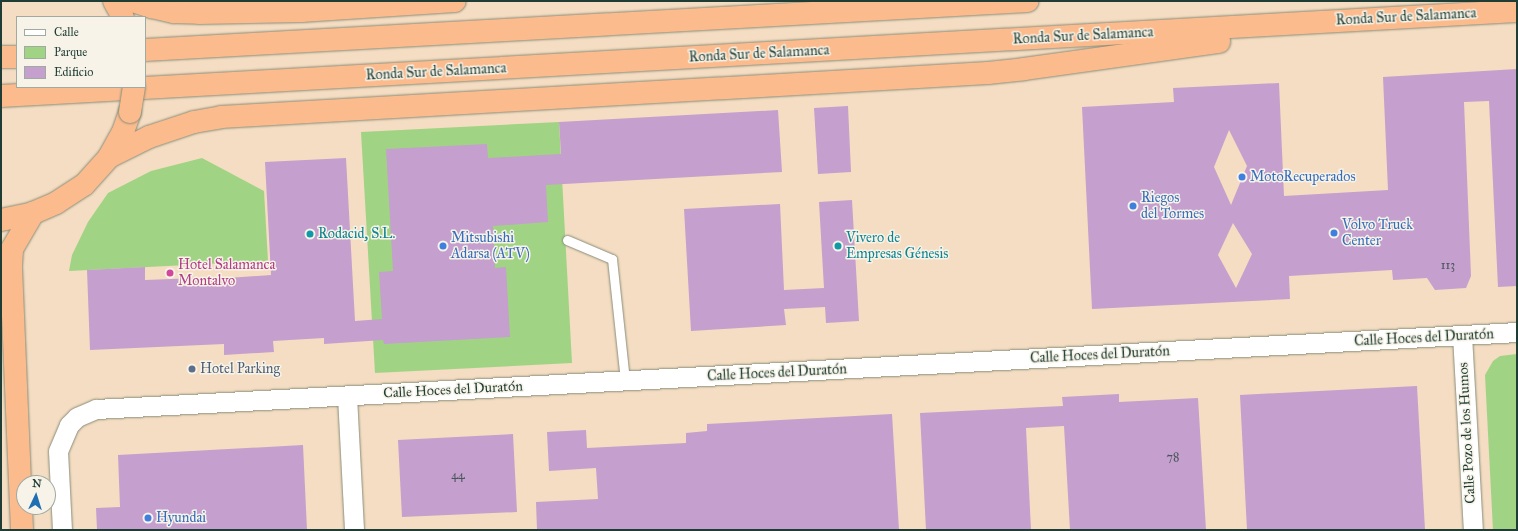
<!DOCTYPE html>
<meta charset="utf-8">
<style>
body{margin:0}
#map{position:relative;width:1518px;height:531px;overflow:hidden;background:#f4ddc2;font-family:"IM FELL Great Primer",serif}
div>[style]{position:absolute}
.green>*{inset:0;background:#a0d484}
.building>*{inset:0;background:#c59fcd}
.roads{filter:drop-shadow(0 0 1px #8a8d7b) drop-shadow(0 0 1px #8a8d7b)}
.lane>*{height:9px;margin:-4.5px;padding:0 4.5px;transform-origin:4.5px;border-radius:4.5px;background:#fff}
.street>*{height:19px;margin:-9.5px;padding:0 9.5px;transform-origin:9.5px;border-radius:9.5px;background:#fff}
.highway>*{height:22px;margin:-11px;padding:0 11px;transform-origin:11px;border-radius:11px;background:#fbbb8d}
.bridges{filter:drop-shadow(0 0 1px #8a8d7b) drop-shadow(0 0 1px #8a8d7b)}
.highway-bridge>*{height:22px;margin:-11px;padding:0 11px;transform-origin:11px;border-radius:11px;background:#fbbb8d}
.dots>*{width:11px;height:11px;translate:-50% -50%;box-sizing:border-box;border:2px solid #f7f3e8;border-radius:50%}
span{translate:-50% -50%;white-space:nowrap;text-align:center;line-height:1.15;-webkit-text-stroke:3px #f7f3e8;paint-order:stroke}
.number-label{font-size:12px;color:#48565a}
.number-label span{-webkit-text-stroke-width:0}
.street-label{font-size:14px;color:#1f3d34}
.shop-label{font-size:14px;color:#366cbe}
.left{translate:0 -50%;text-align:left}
.culture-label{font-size:14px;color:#0d838f}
.hotel-label{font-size:14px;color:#b23c85}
.service-label{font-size:14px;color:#4e5e75}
.frame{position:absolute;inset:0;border:2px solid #1f3d34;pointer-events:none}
.legend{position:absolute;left:16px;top:16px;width:130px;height:72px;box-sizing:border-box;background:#f7f3e8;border:1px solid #a1aaa0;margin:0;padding:5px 7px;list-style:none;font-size:12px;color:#1f3d34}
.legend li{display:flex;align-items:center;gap:8px;height:20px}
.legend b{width:20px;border:1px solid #a1aaa0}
.north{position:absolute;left:16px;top:475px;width:40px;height:40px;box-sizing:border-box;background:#f7f3e8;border:1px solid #a1aaa0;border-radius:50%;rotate:4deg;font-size:11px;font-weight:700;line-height:16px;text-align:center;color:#1f3d34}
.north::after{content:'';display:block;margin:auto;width:14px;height:18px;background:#1f6fb2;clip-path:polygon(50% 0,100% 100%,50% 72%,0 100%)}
</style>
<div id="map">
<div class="green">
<i style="clip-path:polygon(559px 122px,572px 363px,375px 373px,361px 132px)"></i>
<i style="clip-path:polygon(202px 158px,264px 191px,268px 261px,69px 271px,72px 255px,88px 222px,108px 193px,151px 171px)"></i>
<i style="clip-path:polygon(1517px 354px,1517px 530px,1493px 530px,1485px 375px,1493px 361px,1500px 356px)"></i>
</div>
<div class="building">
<i style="clip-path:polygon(evenodd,1517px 69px,1517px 286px,1498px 287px,1489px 101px,1464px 102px,1471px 276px,1466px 288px,1435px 290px,1427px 278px,1393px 280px,1392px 270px,1289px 276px,1290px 299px,1092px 309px,1082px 107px,1174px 102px,1173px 88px,1279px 83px,1284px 196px,1388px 190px,1383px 77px,1517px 69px,1229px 130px,1247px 166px,1231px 205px,1214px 167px,1229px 130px,1517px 69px,1233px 223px,1252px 254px,1236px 288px,1218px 255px,1233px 223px)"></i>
<i style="clip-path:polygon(848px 106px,851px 172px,818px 174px,814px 108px)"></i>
<i style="clip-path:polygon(778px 110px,782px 172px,546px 185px,548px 222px,493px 226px,495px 268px,506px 267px,510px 337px,384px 344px,383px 340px,324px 344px,324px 338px,273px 341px,274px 352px,224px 355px,224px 344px,90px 350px,87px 270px,145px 267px,145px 280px,198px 278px,198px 280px,271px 275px,265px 162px,346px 158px,355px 321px,382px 319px,379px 272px,393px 271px,386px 149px,487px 144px,488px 158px,561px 154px,559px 122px)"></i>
<i style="clip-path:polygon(852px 200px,859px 321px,826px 323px,825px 307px,784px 309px,786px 325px,691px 331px,684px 209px,780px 204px,784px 290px,824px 288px,819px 202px)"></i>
<i style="clip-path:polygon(1417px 386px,1425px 530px,1247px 530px,1240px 395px)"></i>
<i style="clip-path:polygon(1119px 394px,1119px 402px,1198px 398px,1206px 530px,1070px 530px,1064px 426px,1026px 428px,1031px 530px,926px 530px,920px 413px,1063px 406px,1062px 397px)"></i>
<i style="clip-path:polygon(892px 414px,899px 530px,537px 530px,536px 502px,598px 499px,596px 468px,549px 471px,547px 432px,586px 430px,587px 448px,686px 443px,686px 433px,707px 431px,707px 424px)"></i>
<i style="clip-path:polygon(513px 434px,517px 512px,402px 517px,398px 440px)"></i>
<i style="clip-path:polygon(303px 445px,307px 530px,97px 530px,96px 508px,120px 507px,118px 455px)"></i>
</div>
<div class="roads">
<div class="lane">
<i style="left:567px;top:240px;width:49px;rotate:22.9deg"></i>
<i style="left:612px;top:259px;width:123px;rotate:83.9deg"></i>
</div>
<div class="street">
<i style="left:1462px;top:335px;width:195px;rotate:86.8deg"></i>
<i style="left:347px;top:396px;width:134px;rotate:87deg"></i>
<i style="left:62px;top:530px;width:79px;rotate:-92.9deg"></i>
<i style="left:58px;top:451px;width:28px;rotate:-67deg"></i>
<i style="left:69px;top:425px;width:11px;rotate:-45deg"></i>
<i style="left:77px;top:417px;width:21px;rotate:-23deg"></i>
<i style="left:96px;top:409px;width:1423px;rotate:-3.1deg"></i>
</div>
<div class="highway">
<i style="left:114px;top:1px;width:18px;rotate:61deg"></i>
<i style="left:133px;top:1px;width:20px;rotate:18deg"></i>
<i style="left:152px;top:7px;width:23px;rotate:13deg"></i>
<i style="left:174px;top:12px;width:25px;rotate:2deg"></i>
<i style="left:199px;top:13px;width:102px;rotate:-1.1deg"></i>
<i style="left:301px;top:11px;width:154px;rotate:-3.7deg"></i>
<i style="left:145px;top:50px;width:884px;rotate:-3.18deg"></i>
<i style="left:1px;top:57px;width:16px"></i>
<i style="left:1px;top:96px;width:1518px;rotate:-3.21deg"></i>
<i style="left:109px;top:157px;width:45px;rotate:-26.6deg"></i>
<i style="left:149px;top:137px;width:47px;rotate:-18.4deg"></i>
<i style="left:194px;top:122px;width:27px;rotate:-10deg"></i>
<i style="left:221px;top:117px;width:768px;rotate:-3.28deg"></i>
<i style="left:988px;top:73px;width:36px;rotate:-6deg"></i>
<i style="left:1024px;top:69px;width:197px;rotate:-7.9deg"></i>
<i style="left:1px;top:220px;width:33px;rotate:-12deg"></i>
<i style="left:33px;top:213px;width:25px;rotate:-23deg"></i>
<i style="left:56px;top:203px;width:33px;rotate:-33deg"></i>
<i style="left:84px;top:185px;width:38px;rotate:-48deg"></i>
<i style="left:109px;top:157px;width:29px;rotate:-61deg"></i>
<i style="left:123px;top:132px;width:21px;rotate:-71deg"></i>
<i style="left:22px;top:530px;width:265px;rotate:-92.4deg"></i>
<i style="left:11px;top:265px;width:16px;rotate:-86deg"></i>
<i style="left:12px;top:249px;width:42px;rotate:-59.7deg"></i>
</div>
</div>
<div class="bridges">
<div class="highway-bridge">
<i style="left:130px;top:112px;width:25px;rotate:-81deg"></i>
</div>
</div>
<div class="dots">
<i style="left:1242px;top:177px;background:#3f7fe0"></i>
<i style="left:1133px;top:206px;background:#3f7fe0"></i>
<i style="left:1334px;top:233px;background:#3f7fe0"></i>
<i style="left:310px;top:234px;background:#0f9aa8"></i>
<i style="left:443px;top:246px;background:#3f7fe0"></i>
<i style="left:838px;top:246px;background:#0f9aa8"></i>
<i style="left:170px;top:273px;background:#d1479c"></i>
<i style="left:192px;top:369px;background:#5c6f8a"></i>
<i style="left:148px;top:518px;background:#3f7fe0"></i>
</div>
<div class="number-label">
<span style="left:1448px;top:266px">113</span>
<span style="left:1173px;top:458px">78</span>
<span style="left:458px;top:476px">44</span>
</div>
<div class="street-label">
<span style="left:1406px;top:17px;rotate:-3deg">Ronda Sur de Salamanca</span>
<span style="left:1083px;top:36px;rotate:-3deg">Ronda Sur de Salamanca</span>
<span style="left:759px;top:54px;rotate:-3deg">Ronda Sur de Salamanca</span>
<span style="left:436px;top:72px;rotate:-3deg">Ronda Sur de Salamanca</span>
<span style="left:1424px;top:338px;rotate:-3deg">Calle Hoces del Duratón</span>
<span style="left:1100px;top:355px;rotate:-3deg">Calle Hoces del Duratón</span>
<span style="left:777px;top:373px;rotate:-3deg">Calle Hoces del Duratón</span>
<span style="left:453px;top:390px;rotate:-3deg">Calle Hoces del Duratón</span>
<span style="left:1467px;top:433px;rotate:-93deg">Calle Pozo de los Humos</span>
</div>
<div class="shop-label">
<span class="left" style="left:1250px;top:177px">MotoRecuperados</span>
<span class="left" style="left:1141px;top:206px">Riegos<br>del Tormes</span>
<span class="left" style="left:1342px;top:233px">Volvo Truck<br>Center</span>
<span class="left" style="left:451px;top:246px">Mitsubishi<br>Adarsa (ATV)</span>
<span class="left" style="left:156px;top:518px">Hyundai</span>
</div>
<div class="culture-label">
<span class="left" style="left:318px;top:234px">Rodacid, S.L.</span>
<span class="left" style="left:846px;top:246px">Vivero de<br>Empresas Génesis</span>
</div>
<div class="hotel-label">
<span class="left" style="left:178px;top:273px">Hotel Salamanca<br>Montalvo</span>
</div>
<div class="service-label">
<span class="left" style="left:200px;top:369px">Hotel Parking</span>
</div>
<div class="frame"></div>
<ul class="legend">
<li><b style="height:5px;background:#fff"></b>Calle</li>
<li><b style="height:11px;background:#a0d484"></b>Parque</li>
<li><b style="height:11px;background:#c59fcd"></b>Edificio</li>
</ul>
<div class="north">N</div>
</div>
